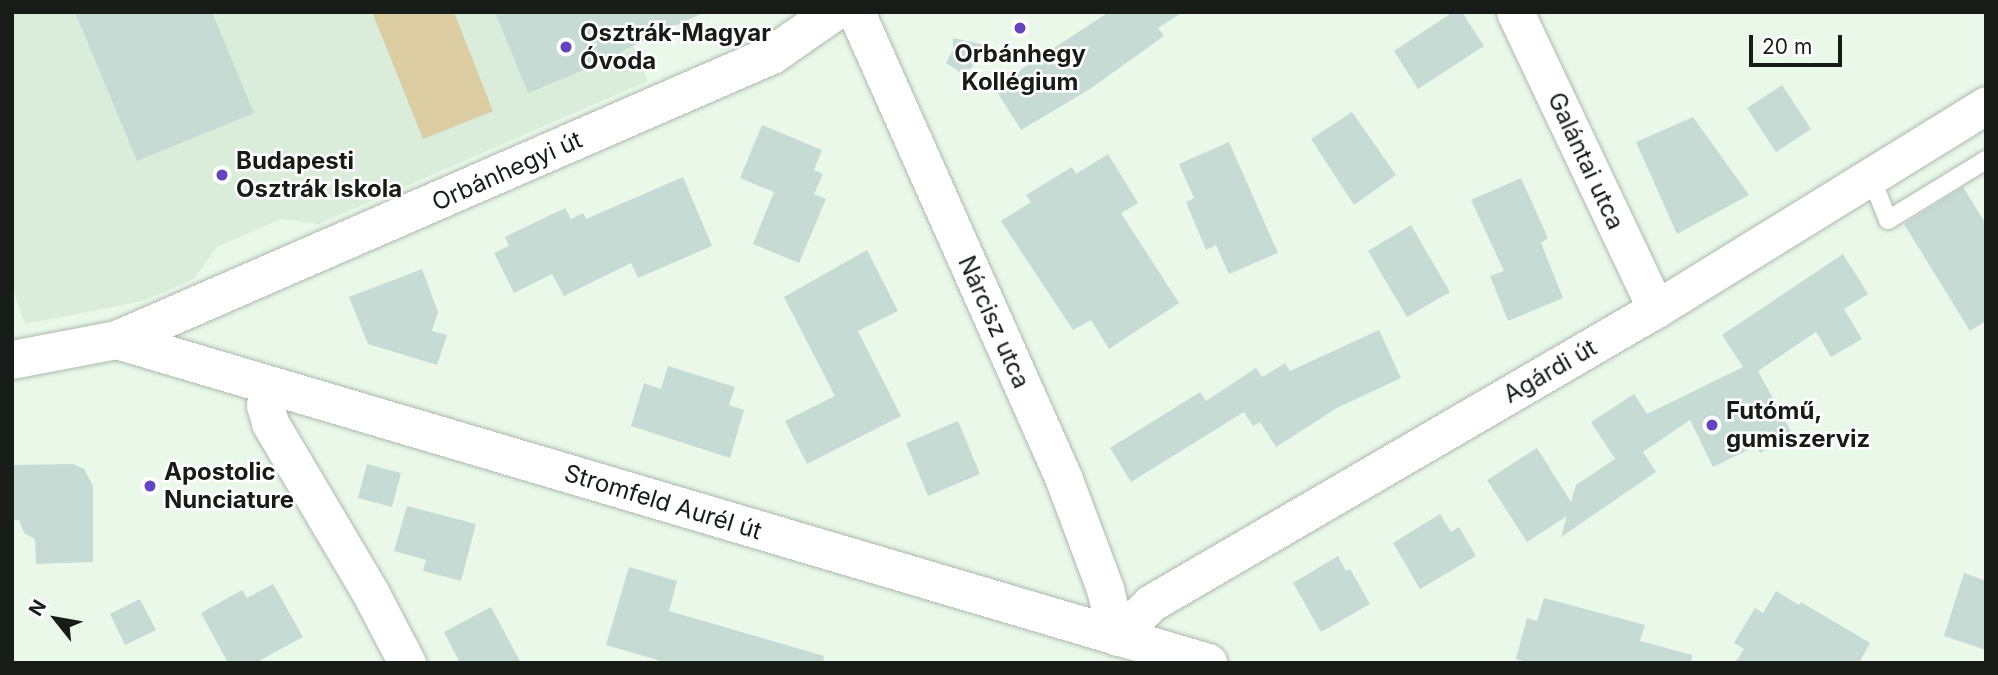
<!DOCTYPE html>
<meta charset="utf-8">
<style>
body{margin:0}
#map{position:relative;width:1998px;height:675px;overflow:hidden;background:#eaf8ea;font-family:Inter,sans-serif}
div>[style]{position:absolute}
.built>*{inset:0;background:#d9edda}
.green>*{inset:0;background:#ddcda2}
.building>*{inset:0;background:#c7dbd5}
.roads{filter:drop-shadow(0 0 2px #acbaad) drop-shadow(0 0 2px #acbaad)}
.service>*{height:18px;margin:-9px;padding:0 9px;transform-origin:9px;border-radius:9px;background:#fff}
.minor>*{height:37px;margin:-18.5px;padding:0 18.5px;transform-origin:18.5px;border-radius:18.5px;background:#fff}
.tertiary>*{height:38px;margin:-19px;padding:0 19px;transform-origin:19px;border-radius:19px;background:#fff}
.dots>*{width:19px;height:19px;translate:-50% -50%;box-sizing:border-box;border:4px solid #fff;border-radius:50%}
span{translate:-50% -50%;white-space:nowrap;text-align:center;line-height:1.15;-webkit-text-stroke:5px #fff;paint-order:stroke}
.poi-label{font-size:24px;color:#171c18;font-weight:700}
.left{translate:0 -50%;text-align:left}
.street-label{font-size:24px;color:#171c18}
.frame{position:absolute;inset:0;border:14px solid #171c18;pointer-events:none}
.north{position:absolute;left:21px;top:584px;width:70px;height:70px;-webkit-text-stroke:5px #fff;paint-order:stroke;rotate:301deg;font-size:19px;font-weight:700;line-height:28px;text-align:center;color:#171c18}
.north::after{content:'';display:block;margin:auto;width:24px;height:32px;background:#171c18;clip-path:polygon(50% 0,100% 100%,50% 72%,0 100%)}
.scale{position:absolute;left:1749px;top:35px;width:93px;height:32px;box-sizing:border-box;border:4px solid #171c18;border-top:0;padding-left:9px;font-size:21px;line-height:24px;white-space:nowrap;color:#171c18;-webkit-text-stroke:5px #fff;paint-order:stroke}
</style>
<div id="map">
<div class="built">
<i style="clip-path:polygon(12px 12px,619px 12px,648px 81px,319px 224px,281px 219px,217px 247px,194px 279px,143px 301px,25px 324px,12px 287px)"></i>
</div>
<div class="green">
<i style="clip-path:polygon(372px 12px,454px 12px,493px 111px,423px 139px)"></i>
</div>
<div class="building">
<i style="clip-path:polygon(75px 12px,212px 12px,254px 113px,137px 161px)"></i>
<i style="clip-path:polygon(495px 12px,705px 12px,620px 52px,621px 55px,528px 93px)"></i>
<i style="clip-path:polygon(1109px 12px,1183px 12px,1158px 28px,1164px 36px,1090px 89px,1021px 130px,994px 87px)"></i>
<i style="clip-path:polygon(1453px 12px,1462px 12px,1484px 46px,1418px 89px,1394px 51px)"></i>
<i style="clip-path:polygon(953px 38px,990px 46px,965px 75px,946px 63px,953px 50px)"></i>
<i style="clip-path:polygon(1782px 85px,1811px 129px,1776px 152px,1747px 108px)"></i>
<i style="clip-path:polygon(1352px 112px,1396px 175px,1354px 205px,1311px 139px)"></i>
<i style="clip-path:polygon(1693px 117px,1749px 195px,1677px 234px,1636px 142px)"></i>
<i style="clip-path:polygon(762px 125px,822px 150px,814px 170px,823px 174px,814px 194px,826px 199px,799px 263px,753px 244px,774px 192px,740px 178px)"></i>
<i style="clip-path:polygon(1229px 142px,1278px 253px,1229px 274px,1216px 245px,1206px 250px,1186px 202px,1194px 198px,1179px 164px)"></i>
<i style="clip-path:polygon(1108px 154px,1138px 203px,1121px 213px,1179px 303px,1109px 349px,1091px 320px,1073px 330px,1001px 221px,1031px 202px,1026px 195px,1072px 167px,1076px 174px)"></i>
<i style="clip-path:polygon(683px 177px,712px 246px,638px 278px,631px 263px,564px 296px,552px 274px,514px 293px,494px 253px,509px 246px,505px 237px,565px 208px,571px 219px,583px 213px,586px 219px)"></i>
<i style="clip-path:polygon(1521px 178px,1548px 238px,1541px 243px,1563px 298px,1508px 321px,1490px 276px,1504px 271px,1471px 200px)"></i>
<i style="clip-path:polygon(1963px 187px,1986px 224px,1986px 321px,1970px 331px,1904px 224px)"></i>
<i style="clip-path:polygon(1411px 225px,1450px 292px,1407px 317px,1368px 251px)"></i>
<i style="clip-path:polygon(867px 250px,898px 311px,858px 331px,901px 416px,807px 464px,785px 421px,835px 396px,784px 297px)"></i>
<i style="clip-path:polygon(1843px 254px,1868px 294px,1844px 309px,1862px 339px,1831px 357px,1816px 332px,1758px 371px,1793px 435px,1760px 453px,1756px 446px,1713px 467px,1690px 420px,1643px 452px,1656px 472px,1561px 537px,1567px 516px,1527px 542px,1487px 480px,1537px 448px,1571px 502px,1576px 485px,1615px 459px,1591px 422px,1634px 394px,1647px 414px,1743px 367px,1722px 335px)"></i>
<i style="clip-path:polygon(422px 269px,438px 312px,432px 331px,447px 335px,437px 365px,368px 344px,349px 297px)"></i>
<i style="clip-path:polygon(1379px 330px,1401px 378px,1337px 408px,1276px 447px,1260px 422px,1253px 426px,1244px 412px,1131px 482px,1110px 448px,1200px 392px,1206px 401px,1256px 368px,1262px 377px,1285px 363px,1290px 371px)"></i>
<i style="clip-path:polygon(668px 366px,735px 387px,729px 405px,744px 410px,730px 458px,631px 426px,644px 383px,661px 389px)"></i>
<i style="clip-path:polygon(958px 421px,980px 474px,928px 496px,906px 443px)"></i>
<i style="clip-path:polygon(73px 464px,84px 469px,93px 486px,93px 562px,36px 564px,35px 539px,24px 533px,19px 520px,12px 521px,12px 465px)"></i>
<i style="clip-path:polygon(367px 464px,401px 473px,392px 507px,358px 498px)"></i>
<i style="clip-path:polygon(407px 506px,476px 524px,461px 581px,423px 571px,426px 560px,394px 551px)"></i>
<i style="clip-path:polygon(1440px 514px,1451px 532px,1459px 527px,1476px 556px,1420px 589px,1393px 543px)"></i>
<i style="clip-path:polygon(1338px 556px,1346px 571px,1350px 569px,1370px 604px,1321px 632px,1293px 583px)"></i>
<i style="clip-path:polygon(629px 567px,677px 581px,669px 611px,824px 656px,823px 663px,668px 663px,606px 645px)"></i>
<i style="clip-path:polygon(1964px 573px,1986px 581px,1986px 650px,1944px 636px)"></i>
<i style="clip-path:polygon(273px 584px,303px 637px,255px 663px,228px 663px,201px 613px,242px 590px,247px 598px)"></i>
<i style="clip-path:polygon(1776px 591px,1799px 605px,1801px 602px,1870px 643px,1859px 663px,1735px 663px,1744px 649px,1734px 643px,1755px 608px,1763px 613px)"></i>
<i style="clip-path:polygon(1544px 598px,1645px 625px,1640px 641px,1692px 655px,1691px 663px,1531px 663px,1516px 659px,1527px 618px,1537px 621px)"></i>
<i style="clip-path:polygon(140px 599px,156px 630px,125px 645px,110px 614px)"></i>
<i style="clip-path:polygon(491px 607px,521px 663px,460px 663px,444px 632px)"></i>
</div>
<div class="roads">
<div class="service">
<i style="left:1871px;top:177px;width:46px;rotate:68.4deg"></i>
<i style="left:1888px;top:220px;width:115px;rotate:-31.5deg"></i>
</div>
<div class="minor">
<i style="left:856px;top:12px;width:509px;rotate:66deg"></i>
<i style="left:1063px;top:477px;width:120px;rotate:69.4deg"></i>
<i style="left:1105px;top:589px;width:49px;rotate:76deg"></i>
<i style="left:1515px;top:12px;width:329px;rotate:64.6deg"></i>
<i style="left:270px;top:385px;width:21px;rotate:104deg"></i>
<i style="left:265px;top:405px;width:19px;rotate:74deg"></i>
<i style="left:270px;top:423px;width:199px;rotate:59.4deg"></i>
<i style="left:371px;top:594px;width:78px;rotate:62.4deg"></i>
<i style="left:1117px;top:637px;width:48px;rotate:-45deg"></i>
<i style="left:1151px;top:603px;width:584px;rotate:-30.21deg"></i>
<i style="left:1656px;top:309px;width:388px;rotate:-31.7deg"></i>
</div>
<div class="tertiary">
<i style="left:117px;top:340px;width:1138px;rotate:16.49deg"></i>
<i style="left:12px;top:360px;width:107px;rotate:-10.8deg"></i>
<i style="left:117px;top:340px;width:714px;rotate:-23.51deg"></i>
<i style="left:772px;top:55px;width:75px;rotate:-34.7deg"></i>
</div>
</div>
<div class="dots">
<i style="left:1020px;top:28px;background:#6345be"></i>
<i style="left:566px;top:47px;background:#6345be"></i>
<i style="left:222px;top:175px;background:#6345be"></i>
<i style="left:1712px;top:425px;background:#6345be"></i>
<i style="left:150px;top:486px;background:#6345be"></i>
</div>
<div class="poi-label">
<span class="left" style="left:580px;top:47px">Osztrák-Magyar<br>Óvoda</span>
<span style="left:1020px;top:68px">Orbánhegy<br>Kollégium</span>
<span class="left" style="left:236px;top:175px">Budapesti<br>Osztrák Iskola</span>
<span class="left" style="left:1726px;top:425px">Futómű,<br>gumiszerviz</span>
<span class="left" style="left:164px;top:486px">Apostolic<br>Nunciature</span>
</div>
<div class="street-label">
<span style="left:1586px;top:161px;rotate:65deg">Galántai utca</span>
<span style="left:507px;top:171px;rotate:-24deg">Orbánhegyi út</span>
<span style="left:994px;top:322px;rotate:66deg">Nárcisz utca</span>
<span style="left:1550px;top:371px;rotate:-30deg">Agárdi út</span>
<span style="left:663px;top:502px;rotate:17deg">Stromfeld Aurél út</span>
</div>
<div class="frame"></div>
<div class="north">N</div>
<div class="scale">20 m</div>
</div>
